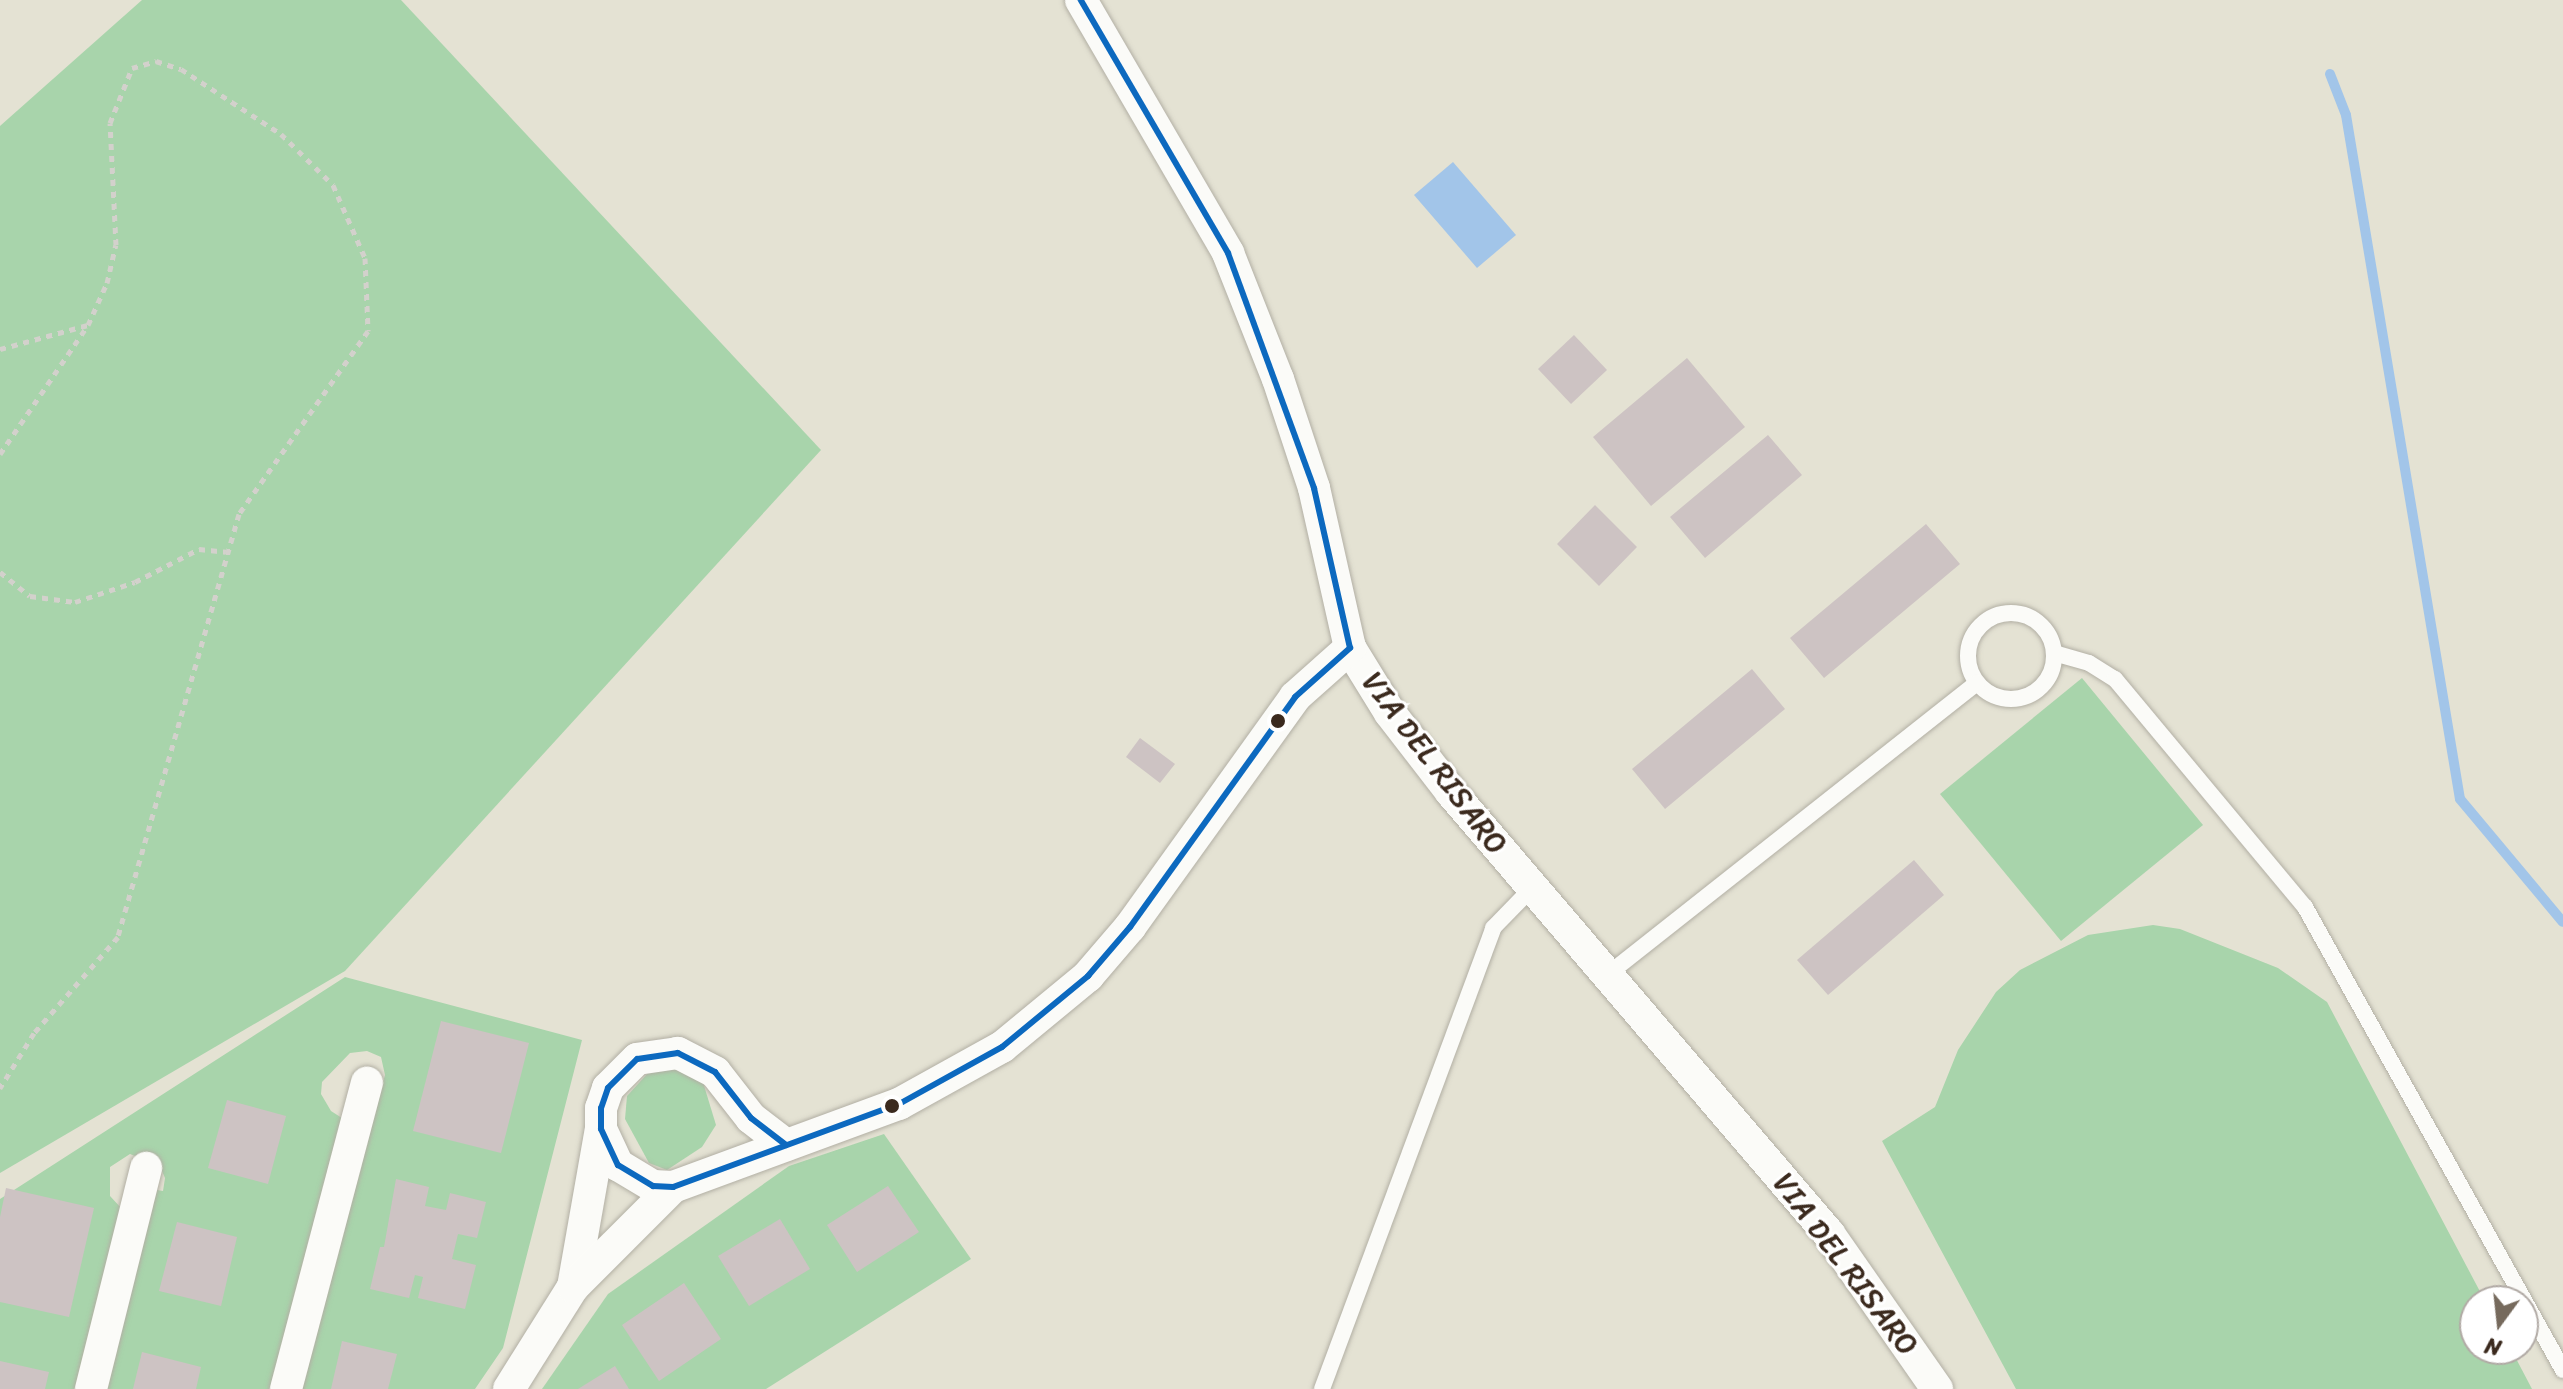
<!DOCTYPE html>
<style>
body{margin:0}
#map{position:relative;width:2563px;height:1389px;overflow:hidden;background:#e4e2d3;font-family:Sriracha,sans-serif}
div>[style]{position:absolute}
.green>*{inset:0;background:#a8d4ab}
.water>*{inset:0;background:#a2c5e9}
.stream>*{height:10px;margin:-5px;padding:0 5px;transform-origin:5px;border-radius:5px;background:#a2c5e9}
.building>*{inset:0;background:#cdc3c3}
.path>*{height:5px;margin-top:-2.5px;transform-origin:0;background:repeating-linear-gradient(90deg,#d3d1cc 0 6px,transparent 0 12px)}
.roads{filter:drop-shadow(0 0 2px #b2afa4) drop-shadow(0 0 2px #b2afa4)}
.lane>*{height:16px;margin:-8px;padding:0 8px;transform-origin:8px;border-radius:8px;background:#fbfbf8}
.lane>.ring{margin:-8px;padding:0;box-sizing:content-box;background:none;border:16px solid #fbfbf8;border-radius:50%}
.street>*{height:32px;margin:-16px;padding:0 16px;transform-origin:16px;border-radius:16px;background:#fbfbf8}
.bus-1>*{height:6px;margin:-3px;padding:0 3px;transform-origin:3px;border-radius:3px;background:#0c69bf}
.dots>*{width:22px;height:22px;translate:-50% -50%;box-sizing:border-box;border:4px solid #fff;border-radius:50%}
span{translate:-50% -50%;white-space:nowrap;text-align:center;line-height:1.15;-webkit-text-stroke:6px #fff;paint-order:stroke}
.street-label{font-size:30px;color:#3b2a1e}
.north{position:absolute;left:2459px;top:1285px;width:80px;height:80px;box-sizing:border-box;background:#fff;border:2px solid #b1aaa5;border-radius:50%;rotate:195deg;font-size:22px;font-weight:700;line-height:32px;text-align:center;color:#3b2a1e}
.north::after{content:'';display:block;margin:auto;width:28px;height:36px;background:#766a5d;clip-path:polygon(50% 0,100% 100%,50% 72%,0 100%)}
</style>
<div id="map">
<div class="green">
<i style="clip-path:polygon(142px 0,401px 0,821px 450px,345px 971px,0 1173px,0 126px)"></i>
<i style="clip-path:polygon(2082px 678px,2203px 825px,2061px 941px,1940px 794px)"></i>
<i style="clip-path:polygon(2153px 925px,2180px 929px,2278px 968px,2327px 1002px,2485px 1301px,2475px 1301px,2475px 1349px,2511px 1349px,2532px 1389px,2016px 1389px,1882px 1141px,1935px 1107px,1958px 1050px,1996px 992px,2020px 970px,2088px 935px)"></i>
<i style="clip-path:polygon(345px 977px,582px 1040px,503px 1348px,475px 1389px,302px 1389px,385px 1075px,381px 1057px,367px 1051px,350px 1053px,322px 1082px,321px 1094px,331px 1111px,345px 1120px,276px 1389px,105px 1389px,157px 1190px,163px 1191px,165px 1178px,160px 1166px,130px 1154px,110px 1167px,110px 1196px,122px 1209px,80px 1389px,0 1389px,0 1199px)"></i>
<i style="clip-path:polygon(659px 1061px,702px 1079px,716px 1125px,702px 1147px,667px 1170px,649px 1163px,625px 1119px,627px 1096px)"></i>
<i style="clip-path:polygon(884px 1134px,971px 1259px,766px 1389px,542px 1389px,608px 1294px,789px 1166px)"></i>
</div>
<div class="water">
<i style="clip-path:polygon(1453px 162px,1516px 235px,1477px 268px,1414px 195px)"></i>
</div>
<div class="stream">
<i style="left:2330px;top:74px;width:44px;rotate:68.7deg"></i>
<i style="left:2346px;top:115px;width:693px;rotate:80.54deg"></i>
<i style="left:2460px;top:799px;width:160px;rotate:50.1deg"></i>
</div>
<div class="building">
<i style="clip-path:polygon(1574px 335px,1607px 370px,1571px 404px,1538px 369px)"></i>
<i style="clip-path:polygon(1687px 358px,1745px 427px,1651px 506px,1593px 437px)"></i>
<i style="clip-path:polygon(1768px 435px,1802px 475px,1705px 558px,1670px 517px)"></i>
<i style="clip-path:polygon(1595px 505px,1637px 547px,1599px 586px,1557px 544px)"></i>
<i style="clip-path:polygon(1926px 524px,1960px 564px,1824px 678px,1790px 638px)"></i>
<i style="clip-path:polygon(1752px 669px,1785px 709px,1665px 809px,1632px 769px)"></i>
<i style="clip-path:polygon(1140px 738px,1175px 764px,1160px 783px,1126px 757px)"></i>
<i style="clip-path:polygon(1914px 860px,1944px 895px,1828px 995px,1797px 960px)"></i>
<i style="clip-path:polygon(441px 1021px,529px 1043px,501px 1153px,413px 1131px)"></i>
<i style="clip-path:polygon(227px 1100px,286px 1116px,268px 1184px,208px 1168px)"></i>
<i style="clip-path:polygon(396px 1179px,429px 1187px,425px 1206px,446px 1210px,450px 1193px,486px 1202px,477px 1238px,458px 1234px,452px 1259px,476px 1265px,465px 1309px,418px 1298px,423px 1277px,415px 1275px,409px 1298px,370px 1289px,380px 1247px,384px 1247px)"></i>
<i style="clip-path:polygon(888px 1186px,919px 1232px,857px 1272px,827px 1225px)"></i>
<i style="clip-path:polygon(6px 1188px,94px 1208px,69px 1317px,0 1302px,0 1217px)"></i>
<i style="clip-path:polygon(780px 1219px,810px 1269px,749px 1306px,718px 1256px)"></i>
<i style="clip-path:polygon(177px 1222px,237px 1237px,221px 1306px,159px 1291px)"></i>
<i style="clip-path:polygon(684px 1283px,721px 1339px,659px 1381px,622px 1325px)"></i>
<i style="clip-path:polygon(342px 1341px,397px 1354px,388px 1389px,331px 1389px)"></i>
<i style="clip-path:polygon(142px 1352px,201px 1367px,196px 1389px,133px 1389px)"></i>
<i style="clip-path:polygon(0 1361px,49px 1372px,45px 1389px,0 1389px)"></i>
<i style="clip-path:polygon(615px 1366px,629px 1389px,578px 1389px)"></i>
</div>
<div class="path">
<i style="left:0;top:349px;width:91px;rotate:-15.3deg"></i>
<i style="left:0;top:454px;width:156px;rotate:-55.7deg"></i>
<i style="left:88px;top:325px;width:46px;rotate:-65.7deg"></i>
<i style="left:107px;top:283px;width:39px;rotate:-77deg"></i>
<i style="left:116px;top:245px;width:122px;rotate:-92.8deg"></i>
<i style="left:110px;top:123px;width:59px;rotate:-68.2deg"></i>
<i style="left:132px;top:68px;width:25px;rotate:-16deg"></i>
<i style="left:156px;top:61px;width:26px;rotate:18deg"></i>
<i style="left:181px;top:69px;width:119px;rotate:33deg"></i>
<i style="left:281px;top:134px;width:73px;rotate:44.4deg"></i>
<i style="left:333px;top:185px;width:80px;rotate:66.3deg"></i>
<i style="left:365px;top:258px;width:73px;rotate:87.6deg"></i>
<i style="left:368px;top:331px;width:224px;rotate:125.2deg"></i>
<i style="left:239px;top:514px;width:440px;rotate:106deg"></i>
<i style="left:118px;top:937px;width:128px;rotate:131.2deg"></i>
<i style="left:34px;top:1033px;width:65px;rotate:121.7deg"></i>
<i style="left:0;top:572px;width:38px;rotate:39deg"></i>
<i style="left:30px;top:596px;width:45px;rotate:7.6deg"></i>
<i style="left:75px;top:602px;width:63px;rotate:-18.4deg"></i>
<i style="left:135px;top:582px;width:72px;rotate:-27.3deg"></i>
<i style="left:199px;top:549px;width:27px;rotate:6deg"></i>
</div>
<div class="roads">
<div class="lane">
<i class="ring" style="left:1968px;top:613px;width:70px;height:70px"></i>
<i style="left:2054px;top:653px;width:36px;rotate:16deg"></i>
<i style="left:2089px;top:663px;width:31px;rotate:32deg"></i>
<i style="left:2115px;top:679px;width:297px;rotate:50.2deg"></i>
<i style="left:2305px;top:907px;width:530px;rotate:60.87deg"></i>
<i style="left:1607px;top:975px;width:471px;rotate:-38.3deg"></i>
<i style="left:1322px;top:1389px;width:492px;rotate:-69.6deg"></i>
<i style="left:1493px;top:928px;width:56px;rotate:-45.7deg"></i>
</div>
<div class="street">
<i style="left:1081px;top:0;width:293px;rotate:59.8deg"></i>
<i style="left:1228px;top:253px;width:136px;rotate:68.4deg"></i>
<i style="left:1278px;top:379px;width:115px;rotate:71.7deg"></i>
<i style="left:1314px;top:488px;width:164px;rotate:77.3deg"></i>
<i style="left:1350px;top:648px;width:76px;rotate:58.4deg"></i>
<i style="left:1390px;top:713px;width:100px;rotate:52.3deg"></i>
<i style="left:1451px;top:792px;width:582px;rotate:49.46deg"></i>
<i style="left:1829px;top:1234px;width:189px;rotate:55.1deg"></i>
<i style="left:786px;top:1145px;width:44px;rotate:-142.4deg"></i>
<i style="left:751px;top:1118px;width:58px;rotate:-128deg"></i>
<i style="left:715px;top:1072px;width:42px;rotate:-152.8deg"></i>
<i style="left:678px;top:1053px;width:41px;rotate:171.7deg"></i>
<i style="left:637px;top:1059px;width:41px;rotate:135deg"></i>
<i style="left:608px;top:1088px;width:21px;rotate:109deg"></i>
<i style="left:601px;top:1108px;width:21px;rotate:90deg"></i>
<i style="left:601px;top:1129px;width:40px;rotate:65deg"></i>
<i style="left:618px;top:1165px;width:41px;rotate:31deg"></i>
<i style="left:653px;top:1186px;width:20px;rotate:3deg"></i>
<i style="left:673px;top:1187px;width:241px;rotate:-20.2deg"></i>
<i style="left:899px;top:1104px;width:118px;rotate:-29deg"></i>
<i style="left:1002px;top:1047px;width:112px;rotate:-39.5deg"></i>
<i style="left:1088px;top:976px;width:65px;rotate:-49.4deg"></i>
<i style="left:1130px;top:927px;width:283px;rotate:-54.3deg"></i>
<i style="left:1295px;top:697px;width:74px;rotate:-41.7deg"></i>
<i style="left:573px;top:1287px;width:160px;rotate:-80deg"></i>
<i style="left:91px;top:1389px;width:228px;rotate:-76deg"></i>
<i style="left:286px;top:1389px;width:317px;rotate:-75.2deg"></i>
<i style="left:509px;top:1389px;width:120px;rotate:-57.9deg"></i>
<i style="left:573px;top:1287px;width:141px;rotate:-45deg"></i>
</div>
</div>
<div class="bus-1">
<i style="left:786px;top:1145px;width:44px;rotate:-142.4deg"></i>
<i style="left:751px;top:1118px;width:58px;rotate:-128deg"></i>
<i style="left:715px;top:1072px;width:42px;rotate:-152.8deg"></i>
<i style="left:678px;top:1053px;width:41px;rotate:171.7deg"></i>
<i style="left:637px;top:1059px;width:41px;rotate:135deg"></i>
<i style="left:608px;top:1088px;width:21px;rotate:109deg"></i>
<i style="left:601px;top:1108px;width:21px;rotate:90deg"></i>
<i style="left:601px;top:1129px;width:40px;rotate:65deg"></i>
<i style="left:618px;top:1165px;width:41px;rotate:31deg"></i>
<i style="left:653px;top:1186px;width:20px;rotate:3deg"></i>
<i style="left:673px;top:1187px;width:241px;rotate:-20.2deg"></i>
<i style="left:899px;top:1104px;width:118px;rotate:-29deg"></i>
<i style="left:1002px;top:1047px;width:112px;rotate:-39.5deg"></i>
<i style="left:1088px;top:976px;width:65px;rotate:-49.4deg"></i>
<i style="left:1130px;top:927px;width:283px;rotate:-54.3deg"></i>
<i style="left:1295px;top:697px;width:74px;rotate:-41.7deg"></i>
<i style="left:1350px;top:648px;width:164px;rotate:-102.7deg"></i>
<i style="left:1314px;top:488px;width:250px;rotate:-110.1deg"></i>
<i style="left:1228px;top:253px;width:293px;rotate:-120.2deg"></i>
</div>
<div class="dots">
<i style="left:1278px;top:721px;background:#3b2a1e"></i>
<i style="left:892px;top:1106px;background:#3b2a1e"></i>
</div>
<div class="street-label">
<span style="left:1435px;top:763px;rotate:53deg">VIA DEL RISARO</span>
<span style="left:1846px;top:1264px;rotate:53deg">VIA DEL RISARO</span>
</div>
<div class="north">N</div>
</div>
